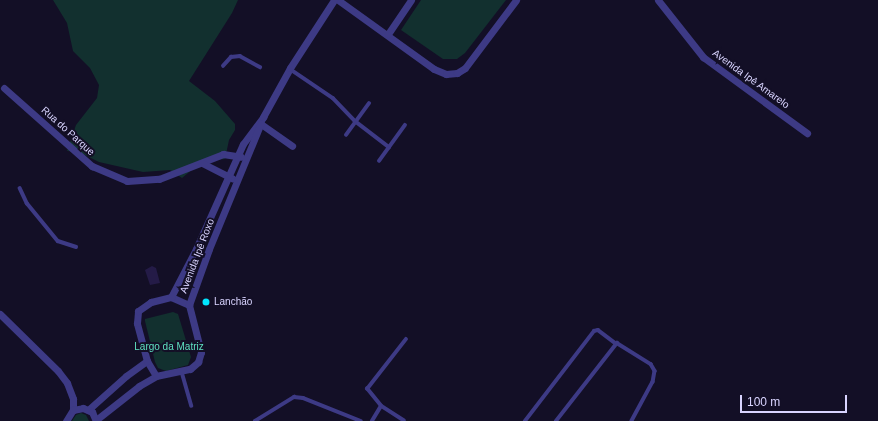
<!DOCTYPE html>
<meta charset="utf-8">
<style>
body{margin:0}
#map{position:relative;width:878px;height:421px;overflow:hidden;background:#130f26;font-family:Helvetica,sans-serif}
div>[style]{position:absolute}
.green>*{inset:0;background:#12302f}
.building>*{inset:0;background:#241b47}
.lane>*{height:3.5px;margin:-1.75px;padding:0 1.75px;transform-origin:1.75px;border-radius:1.75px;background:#3d3a85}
.street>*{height:7px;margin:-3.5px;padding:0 3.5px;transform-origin:3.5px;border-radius:3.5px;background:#3d3a85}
.dots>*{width:11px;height:11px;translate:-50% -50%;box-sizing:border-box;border:2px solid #130f26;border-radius:50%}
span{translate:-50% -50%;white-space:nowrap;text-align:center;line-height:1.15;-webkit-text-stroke:4px #130f26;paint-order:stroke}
.street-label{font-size:10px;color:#d9d4ff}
.poi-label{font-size:10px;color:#d9d4ff}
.left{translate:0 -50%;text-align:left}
.park-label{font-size:10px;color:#5fe0c0}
.scale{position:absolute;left:740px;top:395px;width:107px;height:18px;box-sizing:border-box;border:2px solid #d9d4ff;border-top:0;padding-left:5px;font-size:12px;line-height:14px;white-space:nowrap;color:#d9d4ff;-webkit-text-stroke:3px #130f26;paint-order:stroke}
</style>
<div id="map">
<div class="green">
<i style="clip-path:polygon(53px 0,238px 0,232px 13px,189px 81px,215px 101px,235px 124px,235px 130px,229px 140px,225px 159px,213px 160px,194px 168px,182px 178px,170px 170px,143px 172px,99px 162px,79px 152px,67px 151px,76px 125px,97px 98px,99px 85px,90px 68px,73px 51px,67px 23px)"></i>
<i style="clip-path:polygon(421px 0,506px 0,465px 53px,457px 59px,443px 59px,401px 30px)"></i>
<i style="clip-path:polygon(173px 312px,178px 314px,191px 357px,188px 365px,166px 371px,158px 368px,155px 362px,145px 321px,145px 319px)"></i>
<i style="clip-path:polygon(81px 413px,86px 415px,89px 421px,72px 421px,76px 415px)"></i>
</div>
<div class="building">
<i style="clip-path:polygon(152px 266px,156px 268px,160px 283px,150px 285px,145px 270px)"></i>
</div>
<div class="lane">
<i style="left:223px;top:66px;width:12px;rotate:-48deg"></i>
<i style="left:231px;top:57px;width:9px;rotate:-6deg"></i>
<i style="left:240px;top:56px;width:23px;rotate:29deg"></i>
<i style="left:290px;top:69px;width:52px;rotate:34deg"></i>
<i style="left:333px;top:98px;width:32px;rotate:46deg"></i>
<i style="left:355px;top:121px;width:43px;rotate:37.4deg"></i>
<i style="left:346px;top:135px;width:39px;rotate:-54deg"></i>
<i style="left:379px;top:161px;width:44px;rotate:-54.2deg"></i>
<i style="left:20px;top:188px;width:17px;rotate:65deg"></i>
<i style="left:27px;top:203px;width:49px;rotate:50.8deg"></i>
<i style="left:58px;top:241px;width:19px;rotate:18deg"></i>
<i style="left:182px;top:372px;width:35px;rotate:74deg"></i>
<i style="left:255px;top:421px;width:46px;rotate:-31.6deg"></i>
<i style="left:294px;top:397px;width:9px;rotate:6deg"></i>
<i style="left:303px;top:398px;width:62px;rotate:21.6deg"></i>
<i style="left:372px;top:421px;width:17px;rotate:-59deg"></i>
<i style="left:404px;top:421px;width:27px;rotate:-147deg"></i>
<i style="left:381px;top:406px;width:22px;rotate:-129deg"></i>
<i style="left:367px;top:389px;width:63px;rotate:-52deg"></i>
<i style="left:525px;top:421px;width:113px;rotate:-52.5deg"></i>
<i style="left:594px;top:331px;width:4px;rotate:-14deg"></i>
<i style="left:598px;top:330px;width:21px;rotate:37deg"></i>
<i style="left:556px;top:421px;width:99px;rotate:-52deg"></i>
<i style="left:617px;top:343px;width:40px;rotate:32deg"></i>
<i style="left:651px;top:364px;width:8px;rotate:60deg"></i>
<i style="left:655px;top:371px;width:11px;rotate:100deg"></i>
<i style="left:653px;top:382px;width:44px;rotate:118.3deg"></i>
</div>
<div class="street">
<i style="left:338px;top:0;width:118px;rotate:35.7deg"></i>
<i style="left:434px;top:69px;width:13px;rotate:23deg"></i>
<i style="left:446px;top:74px;width:11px;rotate:-5deg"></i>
<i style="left:457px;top:73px;width:9px;rotate:-32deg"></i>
<i style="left:465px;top:68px;width:85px;rotate:-53.1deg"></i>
<i style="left:658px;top:0;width:73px;rotate:51.7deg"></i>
<i style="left:703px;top:57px;width:129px;rotate:36.2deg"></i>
<i style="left:388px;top:34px;width:41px;rotate:-55.9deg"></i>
<i style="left:4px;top:88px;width:118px;rotate:41.6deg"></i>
<i style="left:92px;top:166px;width:38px;rotate:23deg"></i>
<i style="left:127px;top:181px;width:32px;rotate:-4deg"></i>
<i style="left:159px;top:179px;width:69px;rotate:-21.3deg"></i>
<i style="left:223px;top:154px;width:18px;rotate:9deg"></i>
<i style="left:261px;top:124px;width:38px;rotate:35deg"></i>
<i style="left:202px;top:163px;width:34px;rotate:27deg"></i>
<i style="left:171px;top:297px;width:20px;rotate:24deg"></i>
<i style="left:0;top:314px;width:81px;rotate:44.5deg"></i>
<i style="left:58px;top:371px;width:15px;rotate:53deg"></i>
<i style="left:67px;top:383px;width:17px;rotate:69deg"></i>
<i style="left:73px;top:399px;width:11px;rotate:90deg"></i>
<i style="left:147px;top:361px;width:17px;rotate:59deg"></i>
<i style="left:88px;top:410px;width:51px;rotate:-41.8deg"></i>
<i style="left:126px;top:376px;width:26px;rotate:-36deg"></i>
<i style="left:147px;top:361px;width:39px;rotate:-105deg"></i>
<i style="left:137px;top:323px;width:12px;rotate:-85deg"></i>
<i style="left:138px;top:311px;width:16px;rotate:-35deg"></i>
<i style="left:151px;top:302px;width:21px;rotate:-14deg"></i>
<i style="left:171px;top:297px;width:54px;rotate:-62.5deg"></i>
<i style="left:196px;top:249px;width:115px;rotate:-65.9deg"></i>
<i style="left:243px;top:144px;width:34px;rotate:-53deg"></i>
<i style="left:263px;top:117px;width:56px;rotate:-61.1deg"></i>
<i style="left:290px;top:68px;width:81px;rotate:-57.1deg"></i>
<i style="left:96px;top:420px;width:55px;rotate:-38.3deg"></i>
<i style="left:139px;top:386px;width:20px;rotate:-30deg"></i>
<i style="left:156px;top:376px;width:35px;rotate:-12deg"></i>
<i style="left:190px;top:369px;width:11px;rotate:-41deg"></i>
<i style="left:198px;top:362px;width:10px;rotate:-73deg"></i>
<i style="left:201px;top:352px;width:49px;rotate:-104.3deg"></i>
<i style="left:189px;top:305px;width:59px;rotate:-70.3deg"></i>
<i style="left:209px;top:249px;width:136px;rotate:-67.6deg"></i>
<i style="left:66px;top:421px;width:13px;rotate:-58deg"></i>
<i style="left:73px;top:410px;width:10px;rotate:-11deg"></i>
<i style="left:83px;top:408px;width:10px;rotate:24deg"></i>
<i style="left:92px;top:412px;width:10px;rotate:66deg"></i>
</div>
<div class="dots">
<i style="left:206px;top:302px;background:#00e5ff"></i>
</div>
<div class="street-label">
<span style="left:751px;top:79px;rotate:36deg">Avenida Ipê Amarelo</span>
<span style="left:68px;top:131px;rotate:42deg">Rua do Parque</span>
<span style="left:197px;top:256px;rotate:-69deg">Avenida Ipê Roxo</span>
</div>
<div class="poi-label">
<span class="left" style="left:214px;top:302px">Lanchão</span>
</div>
<div class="park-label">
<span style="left:169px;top:347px">Largo da Matriz</span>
</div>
<div class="scale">100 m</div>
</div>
